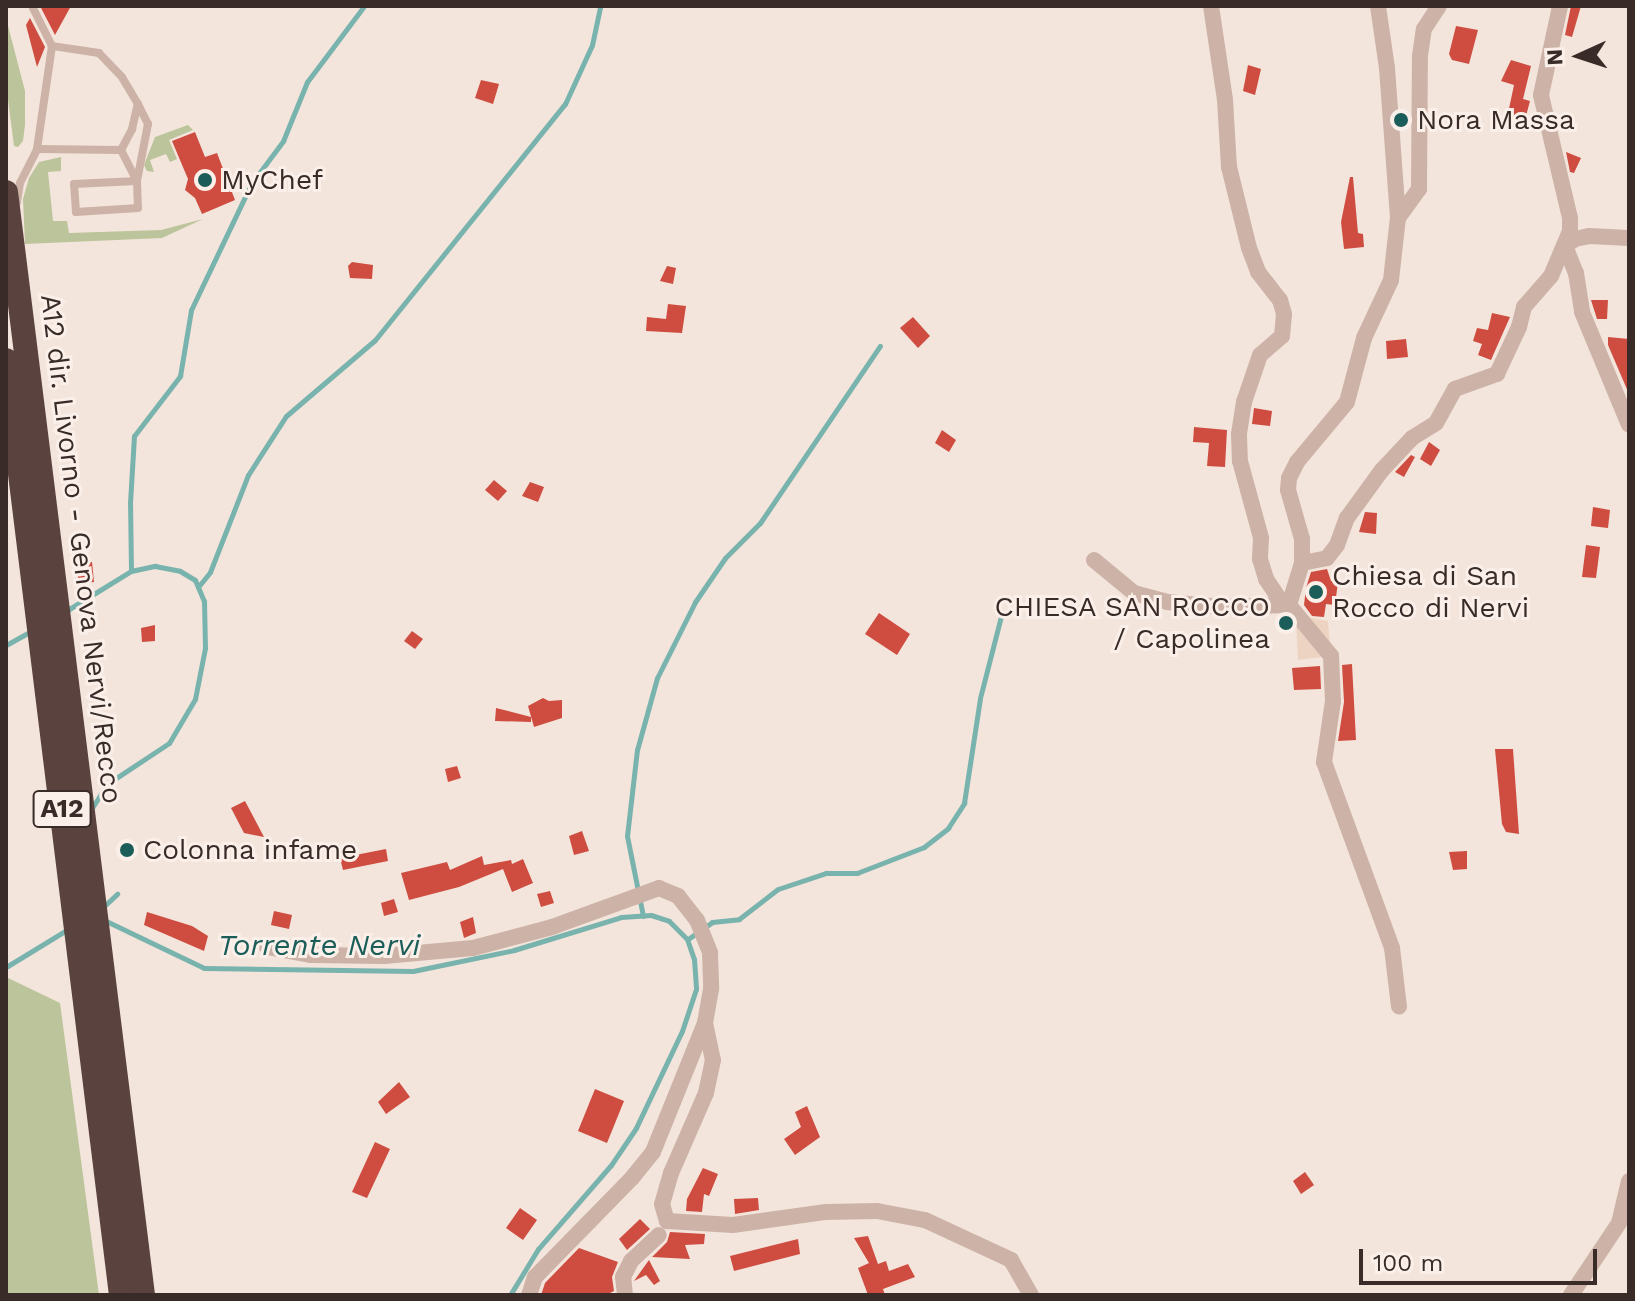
<!DOCTYPE html>
<style>
body{margin:0}
#map{position:relative;width:1635px;height:1301px;overflow:hidden;background:#f4e5dc;font-family:"Work Sans",sans-serif}
div>[style]{position:absolute}
.green>*{inset:0;background:#bcc49b}
.plaza>*{inset:0;background:#edd4c2}
.stream>*{height:5px;margin:-2.5px;padding:0 2.5px;transform-origin:2.5px;border-radius:2.5px;background:#79b3ad}
.building>*{inset:0;background:#ce4d40}
.lane>*{height:8px;margin:-4px;padding:0 4px;transform-origin:4px;border-radius:4px;background:#cdb3a7}
.street>*{height:16px;margin:-8px;padding:0 8px;transform-origin:8px;border-radius:8px;background:#cdb3a7}
.highway>*{height:24px;margin:-12px;padding:0 12px;transform-origin:12px;border-radius:12px;background:#5a433f}
.dots>*{width:22px;height:22px;translate:-50% -50%;box-sizing:border-box;border:4px solid #fbf0e9;border-radius:50%}
span{translate:-50% -50%;white-space:nowrap;text-align:center;line-height:1.15;-webkit-text-stroke:6px #fbf0e9;paint-order:stroke}
.shield-label span{padding:2px 6px;background:#fbf0e9;border:2px solid;border-radius:6px;-webkit-text-stroke-width:0}
.shield-label{font-size:26px;color:#392b28;font-weight:700}
.poi-label{font-size:28px;color:#392b28}
.left{translate:0 -50%;text-align:left}
.right{translate:-100% -50%;text-align:right}
.street-label{font-size:28px;color:#392b28}
.water-label{font-size:30px;color:#1b5d58;font-style:italic}
.frame{position:absolute;inset:0;border:8px solid #392b28;pointer-events:none}
.north{position:absolute;left:1539px;top:16px;width:80px;height:80px;-webkit-text-stroke:6px #fbf0e9;paint-order:stroke;rotate:267deg;font-size:22px;font-weight:700;line-height:32px;text-align:center;color:#392b28}
.north::after{content:'';display:block;margin:auto;width:28px;height:36px;background:#392b28;clip-path:polygon(50% 0,100% 100%,50% 72%,0 100%)}
.scale{position:absolute;left:1359px;top:1249px;width:238px;height:36px;box-sizing:border-box;border:4px solid #392b28;border-top:0;padding-left:10px;font-size:24px;line-height:28px;white-space:nowrap;color:#392b28;-webkit-text-stroke:6px #fbf0e9;paint-order:stroke}
</style>
<div id="map">
<div class="green">
<i style="clip-path:polygon(6px 18px,25px 91px,25px 125px,23px 141px,18px 147px,14px 146px,6px 84px)"></i>
<i style="clip-path:polygon(188px 125px,193px 130px,169px 140px,177px 159px,170px 162px,166px 154px,150px 160px,154px 172px,147px 171px,144px 165px,155px 137px)"></i>
<i style="clip-path:polygon(61px 157px,61px 171px,48px 172px,53px 221px,67px 221px,69px 233px,161px 230px,203px 219px,162px 238px,25px 244px,23px 199px,29px 178px,39px 162px)"></i>
<i style="clip-path:polygon(6px 977px,60px 1003px,99px 1295px,6px 1295px)"></i>
</div>
<div class="plaza">
<i style="clip-path:polygon(1292px 609px,1301px 616px,1328px 621px,1331px 656px,1298px 660px,1296px 622px,1285px 613px)"></i>
</div>
<div class="stream">
<i style="left:131px;top:571px;width:68px;rotate:-90.8deg"></i>
<i style="left:130px;top:503px;width:67px;rotate:-86.6deg"></i>
<i style="left:134px;top:436px;width:76px;rotate:-52.5deg"></i>
<i style="left:180px;top:376px;width:67px;rotate:-80.5deg"></i>
<i style="left:191px;top:310px;width:140px;rotate:-64.5deg"></i>
<i style="left:251px;top:184px;width:54px;rotate:-53.3deg"></i>
<i style="left:283px;top:141px;width:64px;rotate:-67.9deg"></i>
<i style="left:307px;top:82px;width:95px;rotate:-53.1deg"></i>
<i style="left:198px;top:587px;width:19px;rotate:-51deg"></i>
<i style="left:210px;top:572px;width:104px;rotate:-68.6deg"></i>
<i style="left:248px;top:475px;width:70px;rotate:-57.2deg"></i>
<i style="left:286px;top:416px;width:117px;rotate:-40.5deg"></i>
<i style="left:375px;top:340px;width:303px;rotate:-51.2deg"></i>
<i style="left:565px;top:104px;width:65px;rotate:-65.4deg"></i>
<i style="left:592px;top:45px;width:40px;rotate:-78deg"></i>
<i style="left:66px;top:611px;width:76px;rotate:-31.6deg"></i>
<i style="left:131px;top:571px;width:25px;rotate:-12deg"></i>
<i style="left:155px;top:566px;width:25px;rotate:11deg"></i>
<i style="left:180px;top:571px;width:17px;rotate:31deg"></i>
<i style="left:195px;top:580px;width:23px;rotate:67deg"></i>
<i style="left:204px;top:601px;width:47px;rotate:88.8deg"></i>
<i style="left:205px;top:648px;width:52px;rotate:101.1deg"></i>
<i style="left:195px;top:699px;width:51px;rotate:120.6deg"></i>
<i style="left:169px;top:743px;width:74px;rotate:146.5deg"></i>
<i style="left:107px;top:784px;width:31px;rotate:122deg"></i>
<i style="left:6px;top:645px;width:31px;rotate:-29deg"></i>
<i style="left:102px;top:908px;width:21px;rotate:-43deg"></i>
<i style="left:643px;top:916px;width:82px;rotate:-101.3deg"></i>
<i style="left:627px;top:836px;width:87px;rotate:-83.4deg"></i>
<i style="left:637px;top:750px;width:75px;rotate:-74.5deg"></i>
<i style="left:657px;top:678px;width:85px;rotate:-63.4deg"></i>
<i style="left:695px;top:602px;width:53px;rotate:-55.7deg"></i>
<i style="left:725px;top:558px;width:49px;rotate:-45deg"></i>
<i style="left:760px;top:523px;width:214px;rotate:-55.9deg"></i>
<i style="left:104px;top:920px;width:111px;rotate:25.6deg"></i>
<i style="left:204px;top:968px;width:209px;rotate:0.8deg"></i>
<i style="left:413px;top:971px;width:103px;rotate:-11.7deg"></i>
<i style="left:514px;top:950px;width:112px;rotate:-17.1deg"></i>
<i style="left:621px;top:917px;width:30px;rotate:-4deg"></i>
<i style="left:651px;top:915px;width:19px;rotate:18deg"></i>
<i style="left:669px;top:921px;width:25px;rotate:45deg"></i>
<i style="left:687px;top:939px;width:21px;rotate:71deg"></i>
<i style="left:694px;top:959px;width:30px;rotate:86deg"></i>
<i style="left:696px;top:989px;width:44px;rotate:108.4deg"></i>
<i style="left:682px;top:1031px;width:107px;rotate:115.4deg"></i>
<i style="left:636px;top:1128px;width:45px;rotate:124deg"></i>
<i style="left:611px;top:1165px;width:111px;rotate:131deg"></i>
<i style="left:538px;top:1249px;width:54px;rotate:121.3deg"></i>
<i style="left:688px;top:939px;width:29px;rotate:-35deg"></i>
<i style="left:712px;top:922px;width:27px;rotate:-6deg"></i>
<i style="left:739px;top:919px;width:49px;rotate:-37.6deg"></i>
<i style="left:778px;top:889px;width:51px;rotate:-18.4deg"></i>
<i style="left:826px;top:873px;width:31px"></i>
<i style="left:857px;top:873px;width:72px;rotate:-21.2deg"></i>
<i style="left:924px;top:847px;width:31px;rotate:-38deg"></i>
<i style="left:948px;top:828px;width:30px;rotate:-57deg"></i>
<i style="left:964px;top:803px;width:106px;rotate:-81.3deg"></i>
<i style="left:980px;top:698px;width:85px;rotate:-75.6deg"></i>
<i style="left:6px;top:967px;width:75px;rotate:-31.4deg"></i>
</div>
<div class="building">
<i style="clip-path:polygon(40px 6px,71px 6px,55px 35px)"></i>
<i style="clip-path:polygon(1571px 6px,1581px 6px,1572px 37px,1565px 35px)"></i>
<i style="clip-path:polygon(30px 18px,45px 47px,37px 67px,26px 25px)"></i>
<i style="clip-path:polygon(1456px 26px,1478px 30px,1469px 64px,1452px 60px,1449px 54px)"></i>
<i style="clip-path:polygon(1511px 60px,1531px 66px,1523px 99px,1530px 101px,1526px 116px,1519px 114px,1517px 121px,1507px 118px,1514px 85px,1501px 81px)"></i>
<i style="clip-path:polygon(1248px 65px,1261px 69px,1255px 95px,1243px 91px)"></i>
<i style="clip-path:polygon(481px 80px,499px 84px,493px 104px,475px 98px)"></i>
<i style="clip-path:polygon(195px 132px,205px 157px,217px 153px,235px 200px,202px 214px,195px 198px,185px 190px,188px 179px,172px 141px)"></i>
<i style="clip-path:polygon(1566px 152px,1581px 158px,1574px 173px,1570px 172px)"></i>
<i style="clip-path:polygon(1350px 177px,1353px 177px,1358px 233px,1363px 234px,1364px 247px,1344px 249px,1341px 222px)"></i>
<i style="clip-path:polygon(352px 262px,373px 265px,372px 279px,350px 278px,348px 266px)"></i>
<i style="clip-path:polygon(667px 266px,676px 268px,673px 284px,660px 281px)"></i>
<i style="clip-path:polygon(1591px 300px,1608px 300px,1607px 319px,1597px 319px)"></i>
<i style="clip-path:polygon(668px 304px,686px 306px,682px 333px,646px 331px,647px 317px,666px 319px)"></i>
<i style="clip-path:polygon(1492px 313px,1510px 317px,1491px 360px,1478px 355px,1482px 344px,1473px 341px,1477px 328px,1488px 330px)"></i>
<i style="clip-path:polygon(913px 317px,930px 336px,918px 348px,900px 328px)"></i>
<i style="clip-path:polygon(1608px 337px,1629px 339px,1629px 394px,1608px 345px)"></i>
<i style="clip-path:polygon(1406px 339px,1408px 357px,1387px 359px,1386px 341px)"></i>
<i style="clip-path:polygon(1254px 408px,1272px 411px,1270px 426px,1252px 424px)"></i>
<i style="clip-path:polygon(1194px 427px,1227px 430px,1225px 467px,1207px 466px,1209px 443px,1193px 442px)"></i>
<i style="clip-path:polygon(942px 430px,956px 440px,949px 452px,935px 443px)"></i>
<i style="clip-path:polygon(1429px 442px,1440px 450px,1431px 466px,1420px 459px)"></i>
<i style="clip-path:polygon(1411px 455px,1415px 457px,1404px 477px,1395px 472px)"></i>
<i style="clip-path:polygon(494px 480px,507px 491px,498px 501px,485px 490px)"></i>
<i style="clip-path:polygon(530px 482px,544px 487px,538px 502px,522px 496px)"></i>
<i style="clip-path:polygon(1593px 507px,1610px 510px,1608px 528px,1591px 526px)"></i>
<i style="clip-path:polygon(1365px 512px,1377px 513px,1376px 534px,1359px 532px)"></i>
<i style="clip-path:polygon(1586px 545px,1600px 547px,1596px 578px,1582px 577px)"></i>
<i style="clip-path:polygon(92px 562px,94px 582px,80px 583px,74px 564px)"></i>
<i style="clip-path:polygon(1327px 569px,1331px 581px,1338px 582px,1335px 605px,1326px 604px,1324px 617px,1312px 616px,1304px 605px,1306px 588px,1311px 572px)"></i>
<i style="clip-path:polygon(879px 613px,910px 634px,897px 655px,865px 634px)"></i>
<i style="clip-path:polygon(155px 625px,155px 641px,142px 642px,141px 628px)"></i>
<i style="clip-path:polygon(412px 631px,423px 639px,415px 649px,404px 641px)"></i>
<i style="clip-path:polygon(1352px 664px,1356px 740px,1338px 741px,1344px 702px,1342px 665px)"></i>
<i style="clip-path:polygon(1320px 666px,1321px 689px,1294px 690px,1292px 668px)"></i>
<i style="clip-path:polygon(543px 698px,549px 701px,562px 700px,562px 718px,534px 727px,528px 706px)"></i>
<i style="clip-path:polygon(496px 708px,531px 717px,531px 722px,495px 721px)"></i>
<i style="clip-path:polygon(1495px 749px,1513px 749px,1519px 834px,1506px 832px,1502px 824px)"></i>
<i style="clip-path:polygon(457px 766px,461px 778px,448px 782px,445px 769px)"></i>
<i style="clip-path:polygon(245px 801px,264px 837px,244px 833px,231px 808px)"></i>
<i style="clip-path:polygon(582px 831px,589px 851px,574px 855px,569px 836px)"></i>
<i style="clip-path:polygon(386px 849px,388px 861px,343px 870px,340px 858px)"></i>
<i style="clip-path:polygon(1467px 851px,1467px 869px,1453px 870px,1449px 852px)"></i>
<i style="clip-path:polygon(482px 856px,484px 865px,511px 860px,512px 864px,523px 859px,533px 883px,512px 892px,503px 869px,459px 887px,409px 900px,401px 873px,447px 862px,450px 870px)"></i>
<i style="clip-path:polygon(550px 891px,554px 903px,541px 907px,537px 894px)"></i>
<i style="clip-path:polygon(394px 899px,398px 912px,384px 916px,381px 903px)"></i>
<i style="clip-path:polygon(274px 911px,292px 915px,289px 929px,271px 925px)"></i>
<i style="clip-path:polygon(147px 912px,192px 926px,208px 936px,204px 951px,144px 925px)"></i>
<i style="clip-path:polygon(473px 917px,476px 933px,464px 938px,460px 922px)"></i>
<i style="clip-path:polygon(399px 1082px,410px 1097px,386px 1114px,378px 1102px)"></i>
<i style="clip-path:polygon(595px 1089px,624px 1101px,607px 1143px,578px 1131px)"></i>
<i style="clip-path:polygon(807px 1106px,820px 1137px,795px 1155px,784px 1139px,801px 1127px,795px 1112px)"></i>
<i style="clip-path:polygon(375px 1142px,390px 1149px,367px 1198px,352px 1192px)"></i>
<i style="clip-path:polygon(703px 1168px,718px 1174px,709px 1196px,704px 1194px,702px 1212px,686px 1211px,687px 1199px)"></i>
<i style="clip-path:polygon(1305px 1172px,1314px 1185px,1301px 1194px,1293px 1181px)"></i>
<i style="clip-path:polygon(758px 1198px,759px 1210px,735px 1214px,734px 1199px)"></i>
<i style="clip-path:polygon(520px 1208px,537px 1220px,523px 1240px,506px 1228px)"></i>
<i style="clip-path:polygon(640px 1219px,650px 1229px,627px 1250px,619px 1239px)"></i>
<i style="clip-path:polygon(670px 1232px,705px 1234px,704px 1244px,685px 1245px,690px 1259px,652px 1257px,667px 1242px)"></i>
<i style="clip-path:polygon(868px 1236px,878px 1264px,886px 1261px,889px 1271px,908px 1264px,915px 1277px,883px 1289px,885px 1295px,868px 1295px,858px 1268px,869px 1263px,854px 1238px)"></i>
<i style="clip-path:polygon(798px 1239px,800px 1254px,734px 1271px,730px 1256px)"></i>
<i style="clip-path:polygon(579px 1248px,618px 1262px,612px 1277px,614px 1291px,606px 1295px,541px 1295px,545px 1283px)"></i>
<i style="clip-path:polygon(649px 1260px,660px 1281px,654px 1285px,646px 1275px,634px 1281px)"></i>
</div>
<div class="lane">
<i style="left:37px;top:149px;width:84px;rotate:0.7deg"></i>
<i style="left:121px;top:150px;width:24px;rotate:-62deg"></i>
<i style="left:132px;top:129px;width:26px;rotate:-77deg"></i>
<i style="left:138px;top:104px;width:31px;rotate:-121deg"></i>
<i style="left:122px;top:77px;width:33px;rotate:-134deg"></i>
<i style="left:99px;top:53px;width:48px;rotate:-171.5deg"></i>
<i style="left:121px;top:150px;width:35px;rotate:63deg"></i>
<i style="left:137px;top:181px;width:58px;rotate:-79.1deg"></i>
<i style="left:148px;top:124px;width:22px;rotate:-117deg"></i>
<i style="left:137px;top:181px;width:27px;rotate:88deg"></i>
<i style="left:138px;top:208px;width:62px;rotate:176.3deg"></i>
<i style="left:76px;top:212px;width:28px;rotate:-94deg"></i>
<i style="left:74px;top:184px;width:63px;rotate:-2.7deg"></i>
<i style="left:17px;top:202px;width:19px;rotate:-81deg"></i>
<i style="left:20px;top:183px;width:38px;rotate:-63deg"></i>
<i style="left:37px;top:149px;width:104px;rotate:-81.7deg"></i>
<i style="left:52px;top:46px;width:45px;rotate:-116.6deg"></i>
</div>
<div class="street">
<i style="left:1211px;top:6px;width:95px;rotate:81.5deg"></i>
<i style="left:1225px;top:100px;width:67px;rotate:86.6deg"></i>
<i style="left:1229px;top:167px;width:83px;rotate:76.1deg"></i>
<i style="left:1249px;top:248px;width:26px;rotate:69deg"></i>
<i style="left:1258px;top:272px;width:36px;rotate:52deg"></i>
<i style="left:1280px;top:300px;width:15px;rotate:74deg"></i>
<i style="left:1284px;top:314px;width:22px;rotate:95deg"></i>
<i style="left:1282px;top:336px;width:29px;rotate:139deg"></i>
<i style="left:1260px;top:355px;width:50px;rotate:108.8deg"></i>
<i style="left:1244px;top:402px;width:33px;rotate:99deg"></i>
<i style="left:1239px;top:435px;width:26px;rotate:88deg"></i>
<i style="left:1240px;top:461px;width:80px;rotate:74.7deg"></i>
<i style="left:1261px;top:538px;width:21px;rotate:93deg"></i>
<i style="left:1260px;top:559px;width:21px;rotate:73deg"></i>
<i style="left:1266px;top:579px;width:30px;rotate:56deg"></i>
<i style="left:1398px;top:218px;width:36px;rotate:-54deg"></i>
<i style="left:1419px;top:189px;width:133px;rotate:-89.6deg"></i>
<i style="left:1420px;top:56px;width:27px;rotate:-82deg"></i>
<i style="left:1424px;top:29px;width:27px;rotate:-57deg"></i>
<i style="left:1565px;top:246px;width:29px;rotate:68deg"></i>
<i style="left:1576px;top:273px;width:39px;rotate:81deg"></i>
<i style="left:1582px;top:312px;width:122px;rotate:67.4deg"></i>
<i style="left:1565px;top:246px;width:12px;rotate:-35deg"></i>
<i style="left:1575px;top:239px;width:14px;rotate:-12deg"></i>
<i style="left:1589px;top:236px;width:40px;rotate:2.9deg"></i>
<i style="left:1094px;top:560px;width:52px;rotate:39.5deg"></i>
<i style="left:1134px;top:593px;width:34px;rotate:15deg"></i>
<i style="left:1167px;top:602px;width:55px;rotate:5.2deg"></i>
<i style="left:1222px;top:607px;width:67px;rotate:-1.7deg"></i>
<i style="left:1289px;top:605px;width:66px;rotate:50.5deg"></i>
<i style="left:1331px;top:656px;width:45px;rotate:87.5deg"></i>
<i style="left:1333px;top:701px;width:62px;rotate:98.4deg"></i>
<i style="left:1324px;top:762px;width:198px;rotate:69.9deg"></i>
<i style="left:1392px;top:948px;width:59px;rotate:83.2deg"></i>
<i style="left:1302px;top:563px;width:25px;rotate:-11deg"></i>
<i style="left:1327px;top:558px;width:16px;rotate:-52deg"></i>
<i style="left:1337px;top:545px;width:29px;rotate:-70deg"></i>
<i style="left:1347px;top:518px;width:59px;rotate:-53.9deg"></i>
<i style="left:1382px;top:470px;width:44px;rotate:-46.8deg"></i>
<i style="left:1412px;top:438px;width:28px;rotate:-32deg"></i>
<i style="left:1436px;top:423px;width:39px;rotate:-61deg"></i>
<i style="left:1455px;top:389px;width:45px;rotate:-19.7deg"></i>
<i style="left:1497px;top:374px;width:52px;rotate:-64.9deg"></i>
<i style="left:1519px;top:327px;width:21px;rotate:-76deg"></i>
<i style="left:1524px;top:307px;width:41px;rotate:-48.9deg"></i>
<i style="left:1551px;top:276px;width:49px;rotate:-67.1deg"></i>
<i style="left:1570px;top:231px;width:13px;rotate:-90deg"></i>
<i style="left:1570px;top:218px;width:126px;rotate:-103.3deg"></i>
<i style="left:1541px;top:95px;width:91px;rotate:-77.9deg"></i>
<i style="left:1289px;top:605px;width:44px;rotate:-72.8deg"></i>
<i style="left:1302px;top:563px;width:24px;rotate:-90deg"></i>
<i style="left:1302px;top:539px;width:51px;rotate:-105.9deg"></i>
<i style="left:1288px;top:490px;width:12px;rotate:-85deg"></i>
<i style="left:1289px;top:478px;width:18px;rotate:-63deg"></i>
<i style="left:1297px;top:462px;width:78px;rotate:-50.2deg"></i>
<i style="left:1347px;top:402px;width:66px;rotate:-75.1deg"></i>
<i style="left:1364px;top:338px;width:64px;rotate:-65deg"></i>
<i style="left:1391px;top:280px;width:62px;rotate:-83.6deg"></i>
<i style="left:1398px;top:218px;width:150px;rotate:-94.2deg"></i>
<i style="left:1387px;top:68px;width:63px;rotate:-98.3deg"></i>
<i style="left:267px;top:947px;width:45px;rotate:10.3deg"></i>
<i style="left:311px;top:955px;width:73px;rotate:0.8deg"></i>
<i style="left:384px;top:956px;width:89px;rotate:-5.1deg"></i>
<i style="left:473px;top:948px;width:82px;rotate:-14.9deg"></i>
<i style="left:552px;top:927px;width:114px;rotate:-20deg"></i>
<i style="left:659px;top:888px;width:21px;rotate:23deg"></i>
<i style="left:678px;top:896px;width:31px;rotate:52deg"></i>
<i style="left:697px;top:920px;width:35px;rotate:68deg"></i>
<i style="left:710px;top:953px;width:36px;rotate:88deg"></i>
<i style="left:711px;top:989px;width:35px;rotate:100deg"></i>
<i style="left:705px;top:1023px;width:139px;rotate:112deg"></i>
<i style="left:653px;top:1152px;width:33px;rotate:129deg"></i>
<i style="left:632px;top:1178px;width:139px;rotate:134.4deg"></i>
<i style="left:535px;top:1277px;width:19px;rotate:108deg"></i>
<i style="left:705px;top:1023px;width:38px;rotate:78deg"></i>
<i style="left:713px;top:1060px;width:34px;rotate:102deg"></i>
<i style="left:706px;top:1093px;width:87px;rotate:113.6deg"></i>
<i style="left:671px;top:1173px;width:32px;rotate:106deg"></i>
<i style="left:662px;top:1204px;width:18px;rotate:74deg"></i>
<i style="left:667px;top:1221px;width:66px;rotate:3.5deg"></i>
<i style="left:733px;top:1225px;width:94px;rotate:-8deg"></i>
<i style="left:826px;top:1212px;width:51px;rotate:-1.1deg"></i>
<i style="left:877px;top:1211px;width:49px;rotate:10.6deg"></i>
<i style="left:925px;top:1220px;width:95px;rotate:24.9deg"></i>
<i style="left:1011px;top:1260px;width:40px;rotate:60.3deg"></i>
<i style="left:625px;top:1295px;width:18px;rotate:-96deg"></i>
<i style="left:623px;top:1277px;width:18px;rotate:-63deg"></i>
<i style="left:631px;top:1261px;width:38px;rotate:-43deg"></i>
<i style="left:1571px;top:1295px;width:87px;rotate:-56.3deg"></i>
<i style="left:1619px;top:1223px;width:43px;rotate:-76.6deg"></i>
</div>
<div class="highway">
<i style="left:6px;top:192px;width:1111px;rotate:82.92deg"></i>
<i style="left:6px;top:360px;width:942px;rotate:82.99deg"></i>
</div>
<div class="dots">
<i style="left:1401px;top:120px;background:#1b5d58"></i>
<i style="left:205px;top:180px;background:#1b5d58"></i>
<i style="left:1316px;top:592px;background:#1b5d58"></i>
<i style="left:1286px;top:623px;background:#1b5d58"></i>
<i style="left:127px;top:850px;background:#1b5d58"></i>
</div>
<div class="shield-label">
<span style="left:62px;top:809px">A12</span>
</div>
<div class="poi-label">
<span class="left" style="left:1417px;top:120px">Nora Massa</span>
<span class="left" style="left:221px;top:180px">MyChef</span>
<span class="left" style="left:1332px;top:592px">Chiesa di San<br>Rocco di Nervi</span>
<span class="right" style="left:1270px;top:623px">CHIESA SAN ROCCO<br>/ Capolinea</span>
<span class="left" style="left:143px;top:850px">Colonna infame</span>
</div>
<div class="street-label">
<span style="left:81px;top:549px;rotate:83deg">A12 dir. Livorno - Genova Nervi/Recco</span>
</div>
<div class="water-label">
<span style="left:319px;top:945px">Torrente Nervi</span>
</div>
<div class="frame"></div>
<div class="north">N</div>
<div class="scale">100 m</div>
</div>
